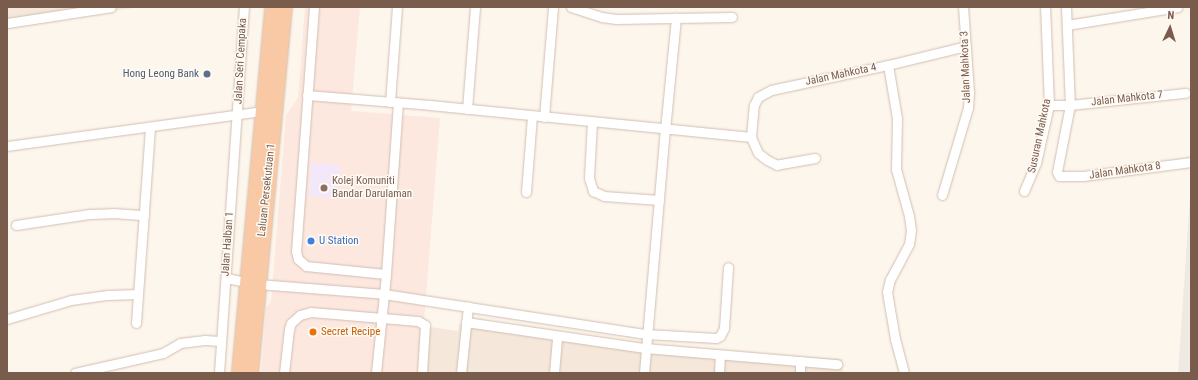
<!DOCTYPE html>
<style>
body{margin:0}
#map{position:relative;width:1198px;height:380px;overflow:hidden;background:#fdf6ec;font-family:"Roboto Condensed",sans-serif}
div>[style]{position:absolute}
.residential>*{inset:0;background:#f5e8da}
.commercial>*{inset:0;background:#fde8e0}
.industrial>*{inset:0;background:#efe9e4}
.education>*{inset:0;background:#f3e8fa}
.roads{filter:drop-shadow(0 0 1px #d1beb0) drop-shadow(0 0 1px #d1beb0)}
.minor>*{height:9px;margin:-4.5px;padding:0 4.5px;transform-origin:4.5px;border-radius:4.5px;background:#fff}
.trunk>*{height:14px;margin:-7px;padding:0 7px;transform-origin:7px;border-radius:7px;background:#f9c8a4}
.dots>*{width:11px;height:11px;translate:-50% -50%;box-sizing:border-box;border:2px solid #fffaf3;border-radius:50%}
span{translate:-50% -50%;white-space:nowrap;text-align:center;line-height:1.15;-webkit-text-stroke:3px #fffaf3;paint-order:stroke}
.street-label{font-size:11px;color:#7a5c4d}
.service-label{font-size:11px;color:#4e5e75}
.right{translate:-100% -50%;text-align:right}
.education-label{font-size:11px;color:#785e54}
.left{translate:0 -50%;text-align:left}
.shop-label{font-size:11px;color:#366cbe}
.food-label{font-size:11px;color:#c56008}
.frame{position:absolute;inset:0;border:8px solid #7a5c4d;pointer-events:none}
.north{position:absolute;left:1150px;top:8px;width:40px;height:40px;-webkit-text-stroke:3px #fffaf3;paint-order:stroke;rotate:4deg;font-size:11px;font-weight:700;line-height:16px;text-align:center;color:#7a5c4d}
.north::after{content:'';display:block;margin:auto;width:14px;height:18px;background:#7a5c4d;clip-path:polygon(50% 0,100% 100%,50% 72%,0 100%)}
</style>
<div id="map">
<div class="residential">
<i style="clip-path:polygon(7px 7px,140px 7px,7px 26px)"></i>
<i style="clip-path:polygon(459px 324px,652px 348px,842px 359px,843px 373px,420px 373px,423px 326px,458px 331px)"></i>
</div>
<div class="commercial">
<i style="clip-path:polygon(305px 7px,360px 7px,351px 111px,440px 118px,420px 373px,261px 373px,266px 308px,271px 302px,286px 115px,298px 98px)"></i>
</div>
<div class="industrial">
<i style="clip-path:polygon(1191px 181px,1191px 373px,1178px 373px)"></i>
</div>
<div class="education">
<i style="clip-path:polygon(311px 163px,340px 165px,338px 199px,309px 196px)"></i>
</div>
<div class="roads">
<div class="minor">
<i style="left:314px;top:7px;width:245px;rotate:94.2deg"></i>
<i style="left:296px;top:251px;width:8px;rotate:76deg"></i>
<i style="left:298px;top:259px;width:11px;rotate:41deg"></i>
<i style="left:306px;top:266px;width:80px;rotate:5.7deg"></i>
<i style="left:571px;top:7px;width:33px;rotate:18deg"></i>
<i style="left:602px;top:17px;width:14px;rotate:8deg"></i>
<i style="left:616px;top:19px;width:116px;rotate:-1deg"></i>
<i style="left:1066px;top:7px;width:98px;rotate:87.7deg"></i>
<i style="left:1070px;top:105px;width:68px;rotate:101deg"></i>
<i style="left:1057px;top:172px;width:4px;rotate:63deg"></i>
<i style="left:1059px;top:176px;width:24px"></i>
<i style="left:1083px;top:176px;width:109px;rotate:-7.4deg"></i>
<i style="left:7px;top:23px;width:105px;rotate:-8.7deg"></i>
<i style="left:1067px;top:25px;width:112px;rotate:-9.2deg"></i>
<i style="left:888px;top:65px;width:54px;rotate:80.4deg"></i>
<i style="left:897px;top:118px;width:51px;rotate:91.1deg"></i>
<i style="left:896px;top:169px;width:49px;rotate:74.5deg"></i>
<i style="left:909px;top:216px;width:14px;rotate:82deg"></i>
<i style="left:911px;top:230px;width:14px;rotate:98deg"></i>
<i style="left:909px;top:244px;width:40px;rotate:118deg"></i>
<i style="left:890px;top:279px;width:13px;rotate:103deg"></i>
<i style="left:887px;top:292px;width:48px;rotate:80.3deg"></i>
<i style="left:895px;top:339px;width:35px;rotate:75deg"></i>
<i style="left:307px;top:95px;width:123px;rotate:4.6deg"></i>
<i style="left:430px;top:105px;width:323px;rotate:5.7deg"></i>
<i style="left:390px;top:102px;width:95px;rotate:-85.8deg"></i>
<i style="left:1049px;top:105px;width:21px"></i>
<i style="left:1070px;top:105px;width:116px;rotate:-6deg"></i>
<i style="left:467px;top:109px;width:102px;rotate:-85.5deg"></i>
<i style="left:544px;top:117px;width:110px;rotate:-85.3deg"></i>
<i style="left:592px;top:122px;width:56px;rotate:93.1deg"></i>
<i style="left:589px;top:178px;width:14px;rotate:73deg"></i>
<i style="left:593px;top:191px;width:12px;rotate:24deg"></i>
<i style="left:604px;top:196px;width:55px;rotate:4.2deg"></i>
<i style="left:7px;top:146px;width:258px;rotate:-7.8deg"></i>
<i style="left:815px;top:158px;width:39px;rotate:170deg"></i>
<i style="left:777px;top:165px;width:11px;rotate:-153deg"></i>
<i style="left:767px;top:160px;width:11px;rotate:-142deg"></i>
<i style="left:758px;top:153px;width:17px;rotate:-114deg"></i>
<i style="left:751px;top:137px;width:32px;rotate:-85deg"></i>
<i style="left:754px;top:105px;width:9px;rotate:-63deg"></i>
<i style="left:758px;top:97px;width:15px;rotate:-28deg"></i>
<i style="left:771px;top:90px;width:120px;rotate:-12.1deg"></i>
<i style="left:888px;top:65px;width:80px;rotate:-13.7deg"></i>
<i style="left:1024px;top:191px;width:30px;rotate:-67deg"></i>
<i style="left:1036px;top:163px;width:59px;rotate:-77.4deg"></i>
<i style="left:1049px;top:105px;width:98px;rotate:-92.3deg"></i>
<i style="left:526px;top:192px;width:76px;rotate:-85.5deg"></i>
<i style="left:942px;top:195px;width:91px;rotate:-73.4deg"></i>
<i style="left:968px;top:108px;width:16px;rotate:-86deg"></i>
<i style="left:969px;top:92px;width:85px;rotate:-94deg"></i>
<i style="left:16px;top:225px;width:74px;rotate:-8.6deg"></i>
<i style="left:89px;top:214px;width:24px;rotate:-2deg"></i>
<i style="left:113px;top:213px;width:31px;rotate:4deg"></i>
<i style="left:226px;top:278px;width:33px;rotate:11deg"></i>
<i style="left:258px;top:284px;width:126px;rotate:4.5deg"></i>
<i style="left:384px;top:294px;width:265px;rotate:8.7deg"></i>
<i style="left:646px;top:334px;width:70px;rotate:3.3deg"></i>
<i style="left:716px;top:338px;width:4px;rotate:-27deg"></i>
<i style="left:720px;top:336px;width:9px;rotate:-63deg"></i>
<i style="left:724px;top:328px;width:61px;rotate:-86.2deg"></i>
<i style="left:7px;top:319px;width:67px;rotate:-16.5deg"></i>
<i style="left:71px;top:300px;width:37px;rotate:-8deg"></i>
<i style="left:108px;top:295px;width:30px;rotate:-2deg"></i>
<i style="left:466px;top:322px;width:181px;rotate:8.3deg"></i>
<i style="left:645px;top:348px;width:193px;rotate:4.8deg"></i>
<i style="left:136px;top:323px;width:196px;rotate:-85.9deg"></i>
<i style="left:75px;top:373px;width:90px;rotate:-12.8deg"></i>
<i style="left:163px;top:353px;width:20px;rotate:-30deg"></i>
<i style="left:180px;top:343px;width:25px;rotate:-7deg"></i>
<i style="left:205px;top:340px;width:15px;rotate:4deg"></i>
<i style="left:219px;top:373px;width:367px;rotate:-86.1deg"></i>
<i style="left:284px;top:373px;width:44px;rotate:-83.5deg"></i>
<i style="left:289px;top:329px;width:6px;rotate:-72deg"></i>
<i style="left:291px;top:323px;width:12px;rotate:-42deg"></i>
<i style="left:300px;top:315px;width:11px;rotate:-15deg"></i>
<i style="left:311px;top:312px;width:107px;rotate:4.8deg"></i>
<i style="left:418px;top:321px;width:8px;rotate:30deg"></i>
<i style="left:425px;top:325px;width:48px;rotate:93.6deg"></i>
<i style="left:376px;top:373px;width:100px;rotate:-84.2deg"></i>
<i style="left:386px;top:274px;width:172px;rotate:-86deg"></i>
<i style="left:461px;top:373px;width:67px;rotate:-84deg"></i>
<i style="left:554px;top:373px;width:37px;rotate:-85deg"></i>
<i style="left:644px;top:373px;width:244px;rotate:-85.1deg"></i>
<i style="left:665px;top:130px;width:113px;rotate:-84.4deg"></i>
<i style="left:719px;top:373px;width:17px;rotate:-87deg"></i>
<i style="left:800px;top:373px;width:12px;rotate:-90deg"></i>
</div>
<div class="trunk">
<i style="left:239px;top:373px;width:367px;rotate:-84.8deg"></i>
<i style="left:251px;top:373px;width:368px;rotate:-84.7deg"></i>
</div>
</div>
<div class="dots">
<i style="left:207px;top:74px;background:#5c6f8a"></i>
<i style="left:324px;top:188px;background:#8d6e63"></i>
<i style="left:311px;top:241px;background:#3f7fe0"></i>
<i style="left:313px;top:332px;background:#e8710a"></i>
</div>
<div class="street-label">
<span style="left:241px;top:61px;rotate:-87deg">Jalan Seri Cempaka</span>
<span style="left:966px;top:67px;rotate:-92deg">Jalan Mahkota 3</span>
<span style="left:841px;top:75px;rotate:-12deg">Jalan Mahkota 4</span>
<span style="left:1127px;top:99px;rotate:-6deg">Jalan Mahkota 7</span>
<span style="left:1040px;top:136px;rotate:-78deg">Susuran Mahkota</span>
<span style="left:1125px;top:171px;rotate:-8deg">Jalan Mahkota 8</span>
<span style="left:267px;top:190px;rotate:-84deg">Laluan Persekutuan 1</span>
<span style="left:228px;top:244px;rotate:-86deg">Jalan Halban 1</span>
</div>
<div class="service-label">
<span class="right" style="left:199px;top:74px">Hong Leong Bank</span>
</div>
<div class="education-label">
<span class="left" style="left:332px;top:188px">Kolej Komuniti<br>Bandar Darulaman</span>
</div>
<div class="shop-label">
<span class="left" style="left:319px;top:241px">U Station</span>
</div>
<div class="food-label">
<span class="left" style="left:321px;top:332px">Secret Recipe</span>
</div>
<div class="frame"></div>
<div class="north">N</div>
</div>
